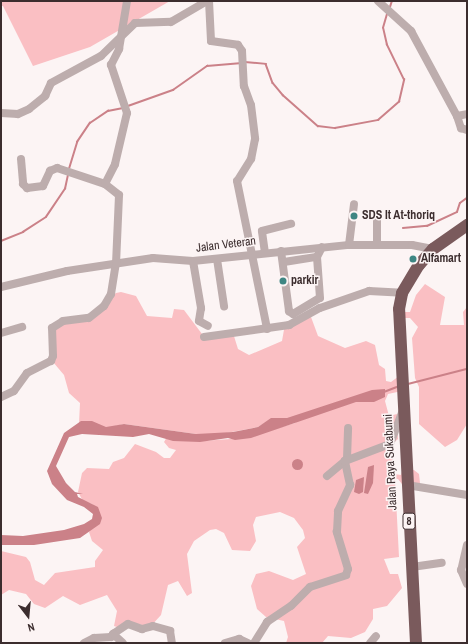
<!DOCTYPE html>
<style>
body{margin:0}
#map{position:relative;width:468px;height:644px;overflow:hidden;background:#fcf4f4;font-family:"Archivo Narrow",sans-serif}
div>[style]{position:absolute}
.green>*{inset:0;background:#fabfc3}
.water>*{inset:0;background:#cb8188}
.round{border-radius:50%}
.stream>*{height:1.5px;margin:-0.75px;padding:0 0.75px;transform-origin:0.75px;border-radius:0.75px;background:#cb8188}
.minor>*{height:8px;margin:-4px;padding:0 4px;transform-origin:4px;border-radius:4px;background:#bdadad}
.highway>*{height:12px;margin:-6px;padding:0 6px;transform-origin:6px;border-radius:6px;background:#7a5a5c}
.dots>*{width:11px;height:11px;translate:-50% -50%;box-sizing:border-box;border:2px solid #fcf4f4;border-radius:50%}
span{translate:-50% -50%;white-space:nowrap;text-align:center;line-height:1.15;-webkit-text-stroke:3px #fcf4f4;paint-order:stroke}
.shield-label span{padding:1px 3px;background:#fcf4f4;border:1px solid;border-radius:3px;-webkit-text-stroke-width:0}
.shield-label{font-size:11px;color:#3c2d2e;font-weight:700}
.poi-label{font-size:12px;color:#3c2d2e;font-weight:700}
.left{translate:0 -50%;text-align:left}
.street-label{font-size:12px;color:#3c2d2e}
.frame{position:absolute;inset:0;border:2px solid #3c2d2e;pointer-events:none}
.north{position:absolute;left:8px;top:596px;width:40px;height:40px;-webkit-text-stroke:3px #fcf4f4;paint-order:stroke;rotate:164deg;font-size:11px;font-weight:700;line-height:16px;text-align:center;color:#3c2d2e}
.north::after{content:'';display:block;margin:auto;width:14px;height:18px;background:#3c2d2e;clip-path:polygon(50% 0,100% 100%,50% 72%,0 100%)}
</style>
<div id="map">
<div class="green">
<i style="clip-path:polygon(1px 1px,170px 1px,90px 47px,33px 66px,3px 6px,1px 6px)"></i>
<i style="clip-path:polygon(425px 284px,445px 297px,440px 325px,464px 325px,463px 312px,467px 307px,467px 424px,457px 440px,445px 447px,419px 424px,419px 387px,415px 378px,412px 338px,418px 327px,410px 318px,405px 318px,404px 312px,410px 312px,416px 295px)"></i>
<i style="clip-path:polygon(121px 292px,136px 296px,147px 316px,172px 318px,174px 309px,184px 310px,205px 338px,233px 333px,238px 349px,249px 355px,282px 341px,285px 324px,311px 317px,318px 336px,345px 348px,366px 341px,375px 345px,379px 365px,385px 369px,386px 381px,391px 382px,403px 373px,405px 380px,402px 391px,388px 394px,385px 401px,389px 416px,397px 414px,398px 439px,392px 444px,394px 474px,401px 475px,403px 468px,414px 470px,419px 474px,420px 483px,409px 493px,398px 479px,395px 479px,399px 557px,384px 559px,390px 574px,398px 574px,402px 588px,387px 606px,373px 609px,373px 619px,365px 632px,351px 638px,328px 636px,322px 643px,286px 643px,288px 637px,284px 621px,266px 617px,257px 609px,251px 586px,256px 574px,269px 571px,293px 580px,306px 574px,297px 547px,305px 538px,303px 530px,294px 518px,280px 512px,256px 517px,253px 525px,256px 541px,250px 551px,232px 550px,224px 533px,216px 529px,210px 530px,194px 541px,187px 554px,192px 593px,187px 596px,178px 581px,168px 585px,161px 615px,150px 627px,138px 624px,123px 629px,114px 626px,117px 611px,107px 595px,80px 605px,63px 596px,45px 608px,34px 604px,26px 594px,9px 590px,1px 595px,1px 551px,26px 557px,30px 562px,35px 580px,44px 585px,55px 573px,95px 567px,95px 561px,103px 550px,92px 541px,89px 532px,100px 517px,97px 509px,92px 504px,83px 501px,78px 492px,82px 473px,87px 468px,109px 469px,113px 462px,124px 458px,135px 444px,156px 452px,164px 458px,170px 458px,176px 450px,169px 448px,164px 442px,167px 437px,184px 441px,194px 438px,202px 441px,245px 438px,295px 423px,299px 418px,315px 415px,311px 411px,287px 419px,271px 419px,258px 427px,221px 434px,196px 434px,124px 424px,107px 428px,91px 422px,79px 424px,80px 403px,69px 393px,64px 375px,53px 362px,55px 357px,50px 336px,57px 325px,89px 319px,116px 293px)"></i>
</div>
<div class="water">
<i style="clip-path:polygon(385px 389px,385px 397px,374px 402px,356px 402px,251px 438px,235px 440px,228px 438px,200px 442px,173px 441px,149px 434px,133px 437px,82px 434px,69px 437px,56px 466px,66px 483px,75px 492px,83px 494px,77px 494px,78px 497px,98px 507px,102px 518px,100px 524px,80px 538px,34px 545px,1px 545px,1px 535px,23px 536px,64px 530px,84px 524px,92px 519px,93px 514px,84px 507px,67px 500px,52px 484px,47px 471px,64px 433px,81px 421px,92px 421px,106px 427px,124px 424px,196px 434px,233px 432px,258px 427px,271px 418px,287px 418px,372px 390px)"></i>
<i class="round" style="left:291.5px;top:458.5px;width:11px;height:11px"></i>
<i style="clip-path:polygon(374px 465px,373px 483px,368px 494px,364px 493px,368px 467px)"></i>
<i style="clip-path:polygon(364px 477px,363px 492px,359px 494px,354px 492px,356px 480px)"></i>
</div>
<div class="stream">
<i style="left:390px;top:7px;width:6px;rotate:-72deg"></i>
<i style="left:245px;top:62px;width:21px;rotate:5deg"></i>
<i style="left:266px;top:64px;width:20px;rotate:70deg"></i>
<i style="left:273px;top:83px;width:16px;rotate:50deg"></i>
<i style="left:283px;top:95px;width:47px;rotate:41.5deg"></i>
<i style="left:318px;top:126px;width:17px;rotate:7deg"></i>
<i style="left:335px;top:128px;width:44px;rotate:-10.5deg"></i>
<i style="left:378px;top:120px;width:28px;rotate:-41deg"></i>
<i style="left:399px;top:102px;width:23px;rotate:-77deg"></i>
<i style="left:404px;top:80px;width:39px;rotate:-116deg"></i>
<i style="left:387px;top:45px;width:17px;rotate:-103deg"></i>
<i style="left:383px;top:28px;width:15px;rotate:-74deg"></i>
<i style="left:128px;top:106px;width:48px;rotate:-19.6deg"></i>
<i style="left:173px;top:90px;width:42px;rotate:-35.2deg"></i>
<i style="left:207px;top:66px;width:32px;rotate:-5deg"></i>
<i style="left:69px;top:169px;width:28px;rotate:-73deg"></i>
<i style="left:77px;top:142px;width:23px;rotate:-56deg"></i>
<i style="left:90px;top:123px;width:22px;rotate:-34deg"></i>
<i style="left:108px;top:111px;width:15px;rotate:-11deg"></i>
<i style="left:403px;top:228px;width:24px;rotate:-5deg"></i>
<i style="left:427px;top:226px;width:33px;rotate:-25deg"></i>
<i style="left:457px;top:212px;width:9px;rotate:-72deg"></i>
<i style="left:460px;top:203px;width:9px;rotate:-36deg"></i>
<i style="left:1px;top:241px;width:24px;rotate:-22deg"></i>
<i style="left:23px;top:232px;width:27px;rotate:-33deg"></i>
<i style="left:46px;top:217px;width:34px;rotate:-56deg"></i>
<i style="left:65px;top:189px;width:14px;rotate:-78deg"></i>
<i style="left:408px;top:384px;width:61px;rotate:-14.3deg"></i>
<i style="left:384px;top:392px;width:14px;rotate:-21deg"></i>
</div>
<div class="minor">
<i style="left:209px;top:1px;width:40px;rotate:87.1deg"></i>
<i style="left:211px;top:41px;width:27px;rotate:8deg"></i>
<i style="left:238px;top:45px;width:7px;rotate:56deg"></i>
<i style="left:242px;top:51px;width:35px;rotate:87deg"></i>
<i style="left:244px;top:86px;width:20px;rotate:70deg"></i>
<i style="left:251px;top:105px;width:34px;rotate:83deg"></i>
<i style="left:255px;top:139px;width:20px;rotate:101deg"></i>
<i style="left:251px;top:159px;width:26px;rotate:122deg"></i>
<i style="left:237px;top:181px;width:151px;rotate:78.5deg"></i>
<i style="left:378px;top:1px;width:45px;rotate:42.3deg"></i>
<i style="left:411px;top:31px;width:97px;rotate:61.6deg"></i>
<i style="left:457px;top:116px;width:10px;rotate:-11deg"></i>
<i style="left:1px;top:113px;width:17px;rotate:3deg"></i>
<i style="left:18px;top:114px;width:12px;rotate:-24deg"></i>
<i style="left:29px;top:109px;width:21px;rotate:-39deg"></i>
<i style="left:45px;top:96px;width:14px;rotate:-65deg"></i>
<i style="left:51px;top:83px;width:57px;rotate:-28.4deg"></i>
<i style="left:101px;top:56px;width:47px;rotate:-44.1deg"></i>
<i style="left:135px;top:23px;width:36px;rotate:-2deg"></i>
<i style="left:171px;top:22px;width:42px;rotate:-30.3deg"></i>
<i style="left:457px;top:116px;width:13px;rotate:72deg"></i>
<i style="left:461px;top:128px;width:6px;rotate:18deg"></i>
<i style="left:21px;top:159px;width:25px;rotate:85deg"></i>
<i style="left:23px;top:184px;width:6px;rotate:45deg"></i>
<i style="left:27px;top:188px;width:16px;rotate:-7deg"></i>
<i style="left:43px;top:186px;width:17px;rotate:-65deg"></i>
<i style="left:50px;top:171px;width:8px;rotate:-23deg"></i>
<i style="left:57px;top:168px;width:51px;rotate:18.4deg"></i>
<i style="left:377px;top:221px;width:24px;rotate:90deg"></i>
<i style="left:349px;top:245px;width:41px;rotate:-83deg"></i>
<i style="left:281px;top:251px;width:61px;rotate:82.4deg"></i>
<i style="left:289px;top:311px;width:5px;rotate:37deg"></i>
<i style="left:293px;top:314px;width:31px;rotate:-31deg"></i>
<i style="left:320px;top:298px;width:41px;rotate:-94.2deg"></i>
<i style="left:317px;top:257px;width:11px;rotate:-63deg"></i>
<i style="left:265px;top:253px;width:22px;rotate:-98deg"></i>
<i style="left:262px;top:231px;width:30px;rotate:-14deg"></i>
<i style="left:217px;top:259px;width:48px;rotate:81.5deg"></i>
<i style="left:193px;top:261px;width:48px;rotate:80.3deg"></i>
<i style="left:201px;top:308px;width:13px;rotate:99deg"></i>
<i style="left:199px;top:321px;width:10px;rotate:29deg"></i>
<i style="left:284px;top:262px;width:33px;rotate:-9deg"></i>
<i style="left:1px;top:287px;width:68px;rotate:-13.6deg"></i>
<i style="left:67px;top:271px;width:87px;rotate:-8.6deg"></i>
<i style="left:153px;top:258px;width:40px;rotate:4.3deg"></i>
<i style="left:193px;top:261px;width:157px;rotate:-5.9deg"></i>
<i style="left:349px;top:245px;width:63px"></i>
<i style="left:412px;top:245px;width:21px;rotate:11deg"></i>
<i style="left:1px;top:333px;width:22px;rotate:-16deg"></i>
<i style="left:204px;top:337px;width:86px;rotate:-8deg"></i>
<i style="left:289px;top:325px;width:35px;rotate:-29deg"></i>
<i style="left:320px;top:308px;width:52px;rotate:-19.1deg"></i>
<i style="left:369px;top:291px;width:33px;rotate:3deg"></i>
<i style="left:1px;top:397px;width:14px;rotate:-25deg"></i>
<i style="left:14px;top:391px;width:22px;rotate:-54deg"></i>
<i style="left:27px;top:373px;width:27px;rotate:-27deg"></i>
<i style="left:51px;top:361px;width:5px;rotate:-68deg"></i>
<i style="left:53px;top:356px;width:28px;rotate:-92deg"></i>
<i style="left:52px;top:328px;width:13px;rotate:-32deg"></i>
<i style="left:63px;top:321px;width:26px;rotate:-7deg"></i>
<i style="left:89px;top:318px;width:19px;rotate:-39deg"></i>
<i style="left:104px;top:306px;width:14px;rotate:-60deg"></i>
<i style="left:111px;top:294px;width:30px;rotate:-81deg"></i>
<i style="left:116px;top:264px;width:69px;rotate:-87.5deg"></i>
<i style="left:119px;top:195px;width:18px;rotate:-142deg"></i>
<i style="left:105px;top:184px;width:22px;rotate:-63deg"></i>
<i style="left:115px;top:164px;width:52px;rotate:-76.8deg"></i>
<i style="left:127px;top:113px;width:51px;rotate:-108.4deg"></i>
<i style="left:111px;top:65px;width:18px;rotate:-63deg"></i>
<i style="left:119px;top:49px;width:49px;rotate:-80.5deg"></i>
<i style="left:347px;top:459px;width:31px;rotate:-88deg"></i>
<i style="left:327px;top:476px;width:23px;rotate:-40deg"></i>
<i style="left:407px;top:485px;width:61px;rotate:9.5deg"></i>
<i style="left:467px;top:545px;width:26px;rotate:103deg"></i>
<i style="left:461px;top:570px;width:15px;rotate:67deg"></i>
<i style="left:412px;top:567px;width:30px;rotate:-8deg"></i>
<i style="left:113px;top:634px;width:18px;rotate:-34deg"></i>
<i style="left:128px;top:624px;width:15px;rotate:20deg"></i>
<i style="left:142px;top:629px;width:11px;rotate:-15deg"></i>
<i style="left:153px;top:626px;width:18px;rotate:16deg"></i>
<i style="left:170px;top:631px;width:12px;rotate:81deg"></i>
<i style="left:84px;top:643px;width:11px;rotate:-27deg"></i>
<i style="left:94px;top:638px;width:17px;rotate:-3deg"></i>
<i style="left:111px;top:637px;width:4px;rotate:-56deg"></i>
<i style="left:113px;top:634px;width:13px;rotate:42deg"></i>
<i style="left:225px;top:643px;width:15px;rotate:-16deg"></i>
<i style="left:239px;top:639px;width:10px;rotate:24deg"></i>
<i style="left:254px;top:643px;width:25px;rotate:-58deg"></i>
<i style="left:267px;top:622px;width:29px;rotate:-34deg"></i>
<i style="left:291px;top:606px;width:27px;rotate:-45deg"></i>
<i style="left:310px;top:587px;width:38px;rotate:-18deg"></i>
<i style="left:346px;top:575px;width:6px;rotate:-72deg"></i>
<i style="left:348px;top:569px;width:39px;rotate:-107deg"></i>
<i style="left:337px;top:532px;width:21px;rotate:-87deg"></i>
<i style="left:338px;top:511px;width:29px;rotate:-65deg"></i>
<i style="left:350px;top:485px;width:25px;rotate:-102deg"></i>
<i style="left:345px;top:461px;width:48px;rotate:-20.7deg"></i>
<i style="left:390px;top:444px;width:34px;rotate:-69deg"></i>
<i style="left:370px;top:643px;width:9px;rotate:-49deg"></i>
</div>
<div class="highway">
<i style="left:416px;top:643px;width:334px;rotate:-92.9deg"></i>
<i style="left:399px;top:309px;width:16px;rotate:-79deg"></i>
<i style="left:402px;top:293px;width:33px;rotate:-59deg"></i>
<i style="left:419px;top:265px;width:21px;rotate:-49deg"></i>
<i style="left:433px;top:249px;width:42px;rotate:-35.2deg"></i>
</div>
<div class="dots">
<i style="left:354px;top:216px;background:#3e8683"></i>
<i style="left:413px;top:259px;background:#3e8683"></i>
<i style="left:283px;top:281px;background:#3e8683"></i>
</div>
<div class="shield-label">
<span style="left:409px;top:521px">8</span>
</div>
<div class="poi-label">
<span class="left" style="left:362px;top:216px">SDS It At-thoriq</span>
<span class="left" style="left:421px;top:259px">Alfamart</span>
<span class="left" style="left:291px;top:281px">parkir</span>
</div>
<div class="street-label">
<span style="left:226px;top:245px;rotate:-7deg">Jalan Veteran</span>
<span style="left:391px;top:462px;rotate:-93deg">Jalan Raya Sukabumi</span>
</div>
<div class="frame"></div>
<div class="north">N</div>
</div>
